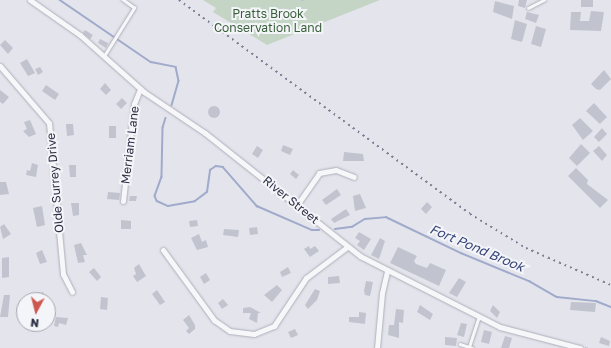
<!DOCTYPE html>
<style>
body{margin:0}
#map{position:relative;width:611px;height:348px;overflow:hidden;background:#e4e5ec;font-family:"Golos Text",sans-serif}
div>[style]{position:absolute}
.green>*{inset:0;background:#c5d5c5}
.stream>*{height:1.5px;margin:-0.75px;padding:0 0.75px;transform-origin:0.75px;border-radius:0.75px;background:#a0aaca}
.building>*{inset:0;background:#c1c3ce}
.round{border-radius:50%}
.path>*{height:1px;margin-top:-0.5px;transform-origin:0;background:repeating-linear-gradient(90deg,#c2c3cb 0 3px,transparent 0 6px)}
.roads{filter:drop-shadow(0 0 1px #adaeba) drop-shadow(0 0 1px #adaeba)}
.lane>*{height:2.5px;margin:-1.25px;padding:0 1.25px;transform-origin:1.25px;border-radius:1.25px;background:#f7f7fa}
.street>*{height:5px;margin:-2.5px;padding:0 2.5px;transform-origin:2.5px;border-radius:2.5px;background:#f7f7fa}
.rail>*{height:1.5px;margin-top:-0.75px;transform-origin:0;background:repeating-linear-gradient(90deg,#7d8195 0 2px,transparent 0 6px)}
span{translate:-50% -50%;white-space:nowrap;text-align:center;line-height:1.15;-webkit-text-stroke:4px #f4f5f9;paint-order:stroke}
.park-label{font-size:12px;color:#395f3b}
.street-label{font-size:12px;color:#2c2f44}
.water-label{font-size:13px;color:#364477;font-style:italic}
.north{position:absolute;left:16px;top:292px;width:40px;height:40px;box-sizing:border-box;background:#f4f5f9;border:1px solid #a4a6b1;border-radius:50%;rotate:187deg;font-size:11px;font-weight:700;line-height:16px;text-align:center;color:#2c2f44}
.north::after{content:'';display:block;margin:auto;width:14px;height:18px;background:#cd584d;clip-path:polygon(50% 0,100% 100%,50% 72%,0 100%)}
</style>
<div id="map">
<div class="green">
<i style="clip-path:polygon(203px 0,380px 0,267px 45px,213px 12px,216px 8px)"></i>
</div>
<div class="stream">
<i style="left:60px;top:0;width:110px;rotate:34.3deg"></i>
<i style="left:151px;top:62px;width:25px;rotate:11deg"></i>
<i style="left:176px;top:67px;width:14px;rotate:78deg"></i>
<i style="left:179px;top:81px;width:25px;rotate:106deg"></i>
<i style="left:166px;top:118px;width:10px;rotate:107deg"></i>
<i style="left:163px;top:128px;width:49px;rotate:91.2deg"></i>
<i style="left:162px;top:177px;width:20px;rotate:110deg"></i>
<i style="left:155px;top:196px;width:5px;rotate:68deg"></i>
<i style="left:157px;top:201px;width:12px;rotate:24deg"></i>
<i style="left:168px;top:206px;width:27px;rotate:-10deg"></i>
<i style="left:195px;top:201px;width:15px;rotate:-37deg"></i>
<i style="left:207px;top:192px;width:22px;rotate:-82deg"></i>
<i style="left:210px;top:170px;width:7px;rotate:-34deg"></i>
<i style="left:216px;top:166px;width:7px;rotate:8deg"></i>
<i style="left:223px;top:167px;width:52px;rotate:48.9deg"></i>
<i style="left:257px;top:206px;width:60px;rotate:23.6deg"></i>
<i style="left:312px;top:230px;width:7px"></i>
<i style="left:335px;top:229px;width:17px;rotate:-7deg"></i>
<i style="left:352px;top:227px;width:15px;rotate:-32deg"></i>
<i style="left:365px;top:219px;width:21px;rotate:-5deg"></i>
<i style="left:386px;top:217px;width:83px;rotate:25.6deg"></i>
<i style="left:461px;top:253px;width:74px;rotate:22.4deg"></i>
<i style="left:529px;top:281px;width:32px;rotate:30deg"></i>
<i style="left:557px;top:297px;width:39px;rotate:6deg"></i>
<i style="left:596px;top:301px;width:16px;rotate:22deg"></i>
</div>
<div class="building">
<i style="clip-path:polygon(519px 0,527px 0,525px 8px,518px 6px)"></i>
<i style="clip-path:polygon(581px 0,593px 0,593px 7px,581px 7px)"></i>
<i style="clip-path:polygon(495px 1px,514px 6px,512px 19px,493px 12px)"></i>
<i style="clip-path:polygon(591px 11px,604px 12px,601px 31px,570px 30px,571px 12px,581px 12px,580px 21px,589px 21px)"></i>
<i style="clip-path:polygon(527px 12px,539px 15px,536px 23px,525px 19px)"></i>
<i style="clip-path:polygon(515px 20px,527px 24px,522px 42px,511px 39px)"></i>
<i style="clip-path:polygon(536px 26px,546px 29px,541px 47px,531px 44px)"></i>
<i style="clip-path:polygon(85px 30px,93px 35px,90px 39px,83px 33px)"></i>
<i style="clip-path:polygon(100px 39px,108px 43px,106px 48px,98px 43px)"></i>
<i style="clip-path:polygon(5px 40px,13px 48px,8px 54px,0 45px)"></i>
<i style="clip-path:polygon(27px 59px,35px 73px,28px 76px,20px 63px)"></i>
<i style="clip-path:polygon(40px 67px,43px 72px,38px 75px,35px 69px)"></i>
<i style="clip-path:polygon(604px 70px,611px 79px,600px 90px,596px 89px,591px 84px)"></i>
<i style="clip-path:polygon(105px 83px,111px 90px,106px 95px,100px 89px)"></i>
<i style="clip-path:polygon(46px 85px,59px 94px,55px 100px,42px 91px)"></i>
<i style="clip-path:polygon(0 90px,9px 97px,3px 104px,0 102px)"></i>
<i style="clip-path:polygon(122px 98px,127px 103px,121px 109px,116px 104px)"></i>
<i style="clip-path:polygon(594px 103px,607px 117px,600px 124px,586px 111px)"></i>
<i class="round" style="left:208px;top:106px;width:12px;height:12px"></i>
<i style="clip-path:polygon(580px 118px,593px 131px,583px 140px,572px 125px)"></i>
<i style="clip-path:polygon(30px 120px,36px 134px,29px 137px,23px 131px,27px 129px,24px 122px)"></i>
<i style="clip-path:polygon(66px 124px,73px 124px,74px 135px,67px 136px)"></i>
<i style="clip-path:polygon(109px 126px,116px 126px,116px 138px,109px 138px)"></i>
<i style="clip-path:polygon(602px 128px,607px 134px,599px 142px,594px 137px)"></i>
<i style="clip-path:polygon(581px 144px,590px 153px,577px 166px,569px 158px)"></i>
<i style="clip-path:polygon(283px 145px,293px 149px,290px 155px,281px 151px)"></i>
<i style="clip-path:polygon(257px 146px,263px 150px,258px 158px,252px 154px)"></i>
<i style="clip-path:polygon(599px 146px,607px 155px,602px 161px,593px 151px)"></i>
<i style="clip-path:polygon(344px 152px,363px 154px,364px 161px,343px 161px)"></i>
<i style="clip-path:polygon(32px 163px,38px 165px,36px 177px,26px 175px,27px 170px,30px 171px)"></i>
<i style="clip-path:polygon(69px 165px,76px 165px,76px 177px,70px 177px)"></i>
<i style="clip-path:polygon(576px 168px,588px 180px,587px 184px,608px 200px,600px 208px,568px 176px)"></i>
<i style="clip-path:polygon(293px 170px,299px 175px,296px 179px,290px 174px)"></i>
<i style="clip-path:polygon(0 182px,6px 182px,9px 194px,0 195px)"></i>
<i style="clip-path:polygon(337px 189px,341px 195px,326px 205px,322px 200px)"></i>
<i style="clip-path:polygon(108px 192px,120px 193px,119px 200px,107px 199px)"></i>
<i style="clip-path:polygon(360px 194px,366px 208px,355px 211px,353px 196px)"></i>
<i style="clip-path:polygon(130px 196px,137px 196px,136px 201px,129px 201px)"></i>
<i style="clip-path:polygon(427px 202px,432px 207px,426px 214px,421px 209px)"></i>
<i style="clip-path:polygon(71px 203px,79px 203px,79px 215px,73px 216px)"></i>
<i style="clip-path:polygon(42px 206px,45px 225px,37px 227px,33px 208px)"></i>
<i style="clip-path:polygon(346px 209px,350px 215px,334px 223px,331px 219px)"></i>
<i style="clip-path:polygon(121px 220px,131px 221px,131px 229px,121px 229px)"></i>
<i style="clip-path:polygon(197px 220px,198px 226px,190px 227px,189px 221px)"></i>
<i style="clip-path:polygon(4px 224px,11px 234px,3px 239px,0 227px)"></i>
<i style="clip-path:polygon(257px 227px,258px 234px,250px 235px,249px 228px)"></i>
<i style="clip-path:polygon(224px 229px,239px 230px,238px 237px,223px 235px)"></i>
<i style="clip-path:polygon(359px 232px,371px 239px,364px 250px,357px 245px,360px 241px,355px 238px)"></i>
<i style="clip-path:polygon(199px 234px,202px 242px,206px 240px,208px 247px,197px 250px,191px 238px)"></i>
<i style="clip-path:polygon(380px 238px,385px 241px,379px 259px,371px 255px)"></i>
<i style="clip-path:polygon(81px 243px,87px 255px,83px 255px,85px 262px,78px 263px,74px 245px)"></i>
<i style="clip-path:polygon(309px 246px,310px 249px,315px 246px,319px 251px,310px 257px,304px 249px)"></i>
<i style="clip-path:polygon(398px 247px,417px 256px,414px 261px,416px 264px,427px 268px,430px 263px,446px 270px,439px 286px,390px 263px)"></i>
<i style="clip-path:polygon(42px 250px,47px 262px,40px 264px,36px 253px)"></i>
<i style="clip-path:polygon(9px 257px,9px 277px,2px 278px,2px 258px)"></i>
<i style="clip-path:polygon(139px 264px,146px 276px,137px 282px,133px 276px,136px 274px,134px 268px)"></i>
<i style="clip-path:polygon(288px 267px,291px 273px,282px 277px,280px 272px)"></i>
<i style="clip-path:polygon(94px 268px,101px 277px,97px 281px,89px 272px)"></i>
<i style="clip-path:polygon(206px 273px,210px 280px,204px 284px,200px 277px)"></i>
<i style="clip-path:polygon(339px 276px,340px 283px,328px 284px,328px 277px)"></i>
<i style="clip-path:polygon(459px 278px,466px 282px,457px 297px,449px 293px)"></i>
<i style="clip-path:polygon(366px 281px,373px 282px,370px 296px,365px 295px,364px 291px)"></i>
<i style="clip-path:polygon(277px 285px,282px 290px,272px 302px,264px 295px)"></i>
<i style="clip-path:polygon(315px 289px,320px 291px,317px 300px,308px 309px,305px 305px)"></i>
<i style="clip-path:polygon(157px 290px,165px 302px,160px 305px,152px 294px)"></i>
<i style="clip-path:polygon(43px 292px,47px 300px,40px 300px,37px 295px)"></i>
<i style="clip-path:polygon(4px 295px,10px 295px,8px 317px,0 317px)"></i>
<i style="clip-path:polygon(101px 297px,108px 298px,107px 310px,100px 309px)"></i>
<i style="clip-path:polygon(223px 299px,228px 305px,222px 309px,218px 303px)"></i>
<i style="clip-path:polygon(571px 302px,596px 303px,595px 312px,570px 310px)"></i>
<i style="clip-path:polygon(420px 305px,433px 314px,430px 320px,417px 312px)"></i>
<i style="clip-path:polygon(493px 305px,500px 312px,497px 318px,490px 311px)"></i>
<i style="clip-path:polygon(250px 307px,261px 313px,258px 313px,257px 323px,249px 319px,251px 313px,243px 313px,243px 308px)"></i>
<i style="clip-path:polygon(396px 309px,404px 310px,403px 323px,399px 322px,399px 338px,388px 335px,389px 325px,394px 325px)"></i>
<i style="clip-path:polygon(359px 312px,366px 313px,365px 324px,349px 322px,349px 317px,359px 317px)"></i>
<i style="clip-path:polygon(189px 315px,195px 325px,195px 329px,189px 334px,186px 331px,189px 328px,183px 320px)"></i>
<i style="clip-path:polygon(56px 317px,68px 318px,66px 325px,59px 323px,58px 327px,54px 326px)"></i>
<i style="clip-path:polygon(461px 323px,467px 324px,464px 337px,457px 335px)"></i>
<i style="clip-path:polygon(295px 329px,298px 335px,291px 338px,288px 332px)"></i>
<i style="clip-path:polygon(484px 330px,492px 332px,489px 344px,481px 342px)"></i>
<i style="clip-path:polygon(505px 336px,512px 338px,509px 348px,501px 348px)"></i>
<i style="clip-path:polygon(445px 337px,457px 338px,456px 346px,445px 345px)"></i>
<i style="clip-path:polygon(601px 337px,610px 341px,609px 346px,599px 343px)"></i>
</div>
<div class="path">
<i style="left:301px;top:0;width:4px"></i>
<i style="left:585px;top:347px;width:6px;rotate:9deg"></i>
</div>
<div class="roads">
<div class="lane">
<i style="left:528px;top:8px;width:18px;rotate:-27deg"></i>
<i style="left:104px;top:56px;width:57px;rotate:-58deg"></i>
<i style="left:134px;top:8px;width:14px;rotate:-144deg"></i>
<i style="left:460px;top:344px;width:13px;rotate:18deg"></i>
<i style="left:469px;top:347px;width:32px;rotate:-72deg"></i>
</div>
<div class="street">
<i style="left:30px;top:0;width:61px;rotate:35deg"></i>
<i style="left:80px;top:35px;width:86px;rotate:41.7deg"></i>
<i style="left:144px;top:92px;width:73px;rotate:33.9deg"></i>
<i style="left:205px;top:133px;width:198px;rotate:38.4deg"></i>
<i style="left:360px;top:256px;width:157px;rotate:26.9deg"></i>
<i style="left:500px;top:327px;width:83px;rotate:14.7deg"></i>
<i style="left:0;top:66px;width:75px;rotate:49.3deg"></i>
<i style="left:49px;top:123px;width:152px;rotate:84.7deg"></i>
<i style="left:63px;top:274px;width:20px;rotate:63deg"></i>
<i style="left:123px;top:201px;width:98px;rotate:-83.5deg"></i>
<i style="left:134px;top:104px;width:16px;rotate:-68deg"></i>
<i style="left:297px;top:205px;width:39px;rotate:-55deg"></i>
<i style="left:319px;top:173px;width:17px;rotate:-10deg"></i>
<i style="left:336px;top:170px;width:19px;rotate:21deg"></i>
<i style="left:163px;top:250px;width:87px;rotate:53.9deg"></i>
<i style="left:214px;top:320px;width:19px;rotate:35deg"></i>
<i style="left:230px;top:331px;width:24px;rotate:7deg"></i>
<i style="left:254px;top:334px;width:22px;rotate:-22deg"></i>
<i style="left:274px;top:326px;width:58px;rotate:-56.3deg"></i>
<i style="left:306px;top:278px;width:51px;rotate:-37.1deg"></i>
<i style="left:377px;top:348px;width:55px;rotate:-84.8deg"></i>
<i style="left:382px;top:293px;width:22px;rotate:-77deg"></i>
</div>
</div>
<div class="rail">
<i style="left:179px;top:0;width:361px;rotate:36.3deg"></i>
<i style="left:470px;top:214px;width:66px;rotate:31.3deg"></i>
<i style="left:526px;top:248px;width:93px;rotate:23.5deg"></i>
</div>
<div class="park-label">
<span style="left:268px;top:21px">Pratts Brook<br>Conservation Land</span>
</div>
<div class="street-label">
<span style="left:130px;top:145px;rotate:-83deg">Merriam Lane</span>
<span style="left:55px;top:183px;rotate:-95deg">Olde Surrey Drive</span>
<span style="left:291px;top:200px;rotate:39deg">River Street</span>
</div>
<div class="water-label">
<span style="left:477px;top:248px;rotate:23deg">Fort Pond Brook</span>
</div>
<div class="north">N</div>
</div>
